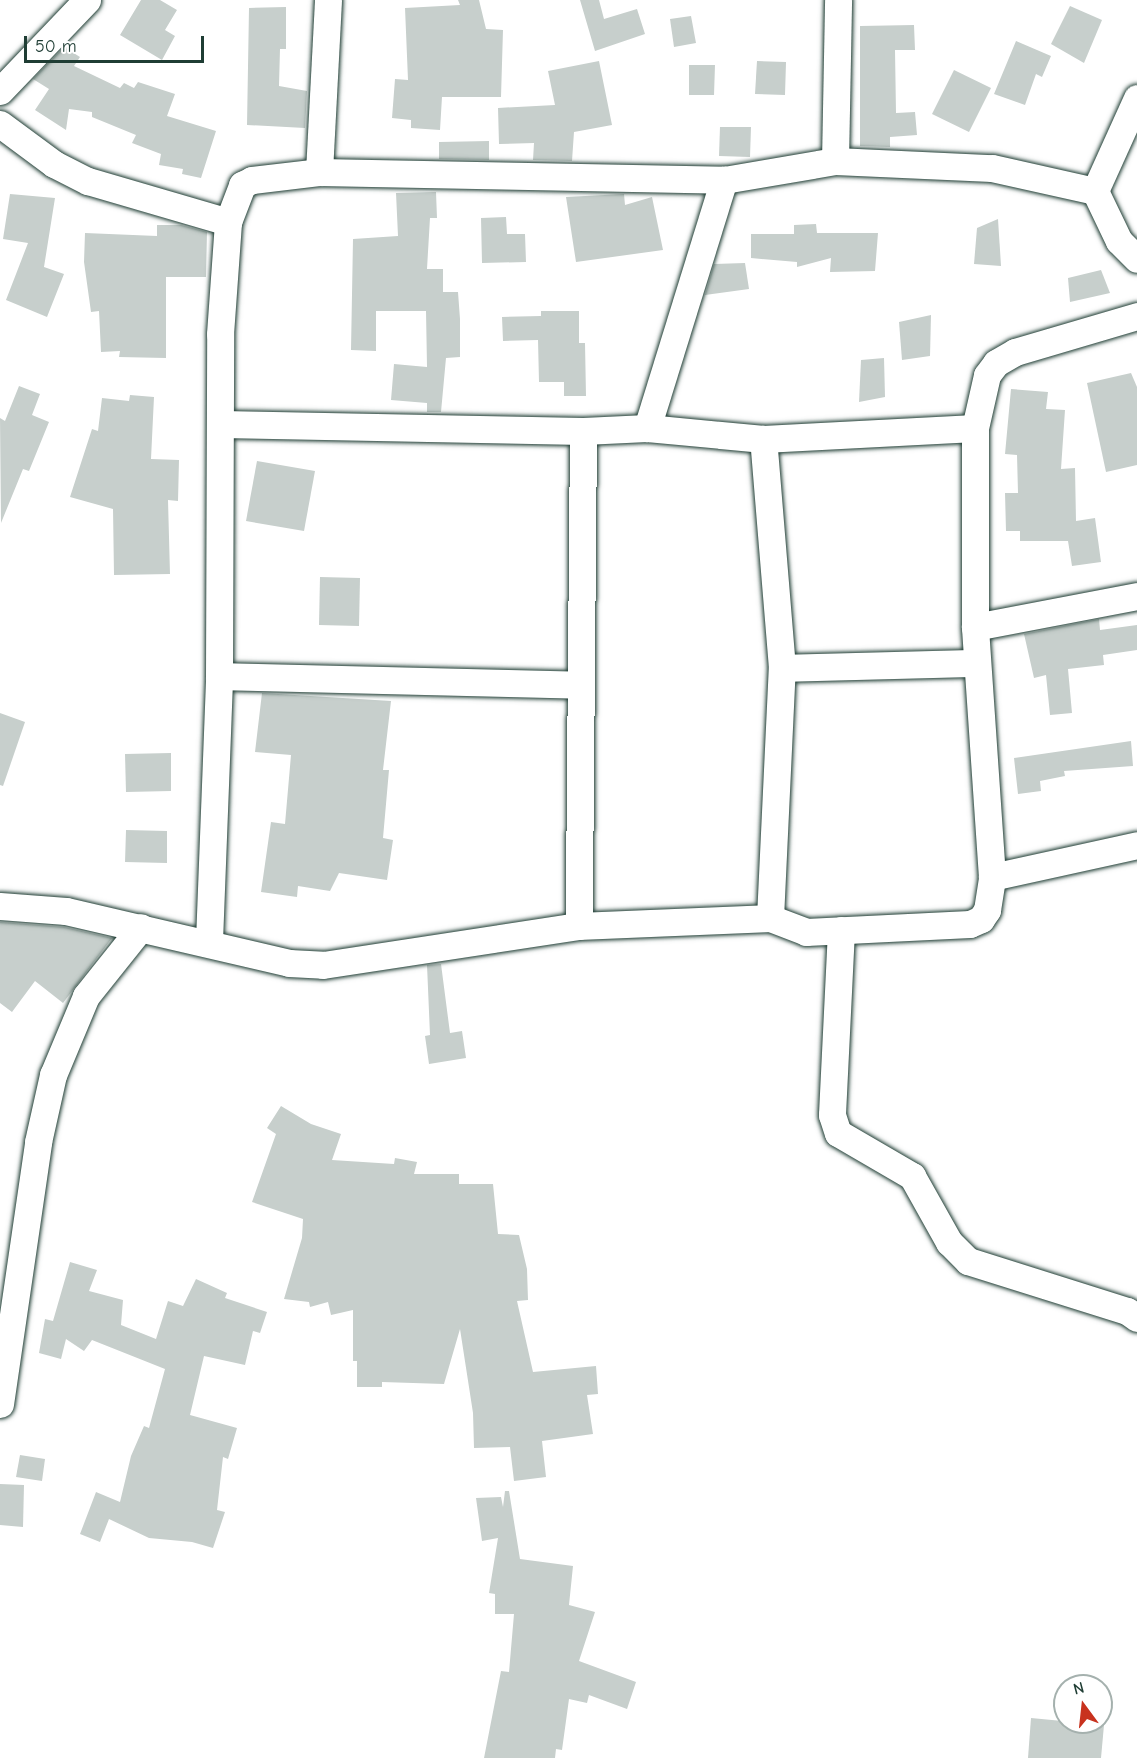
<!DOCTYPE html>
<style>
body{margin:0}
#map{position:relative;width:1137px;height:1758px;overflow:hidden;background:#fff;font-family:"Comic Neue",sans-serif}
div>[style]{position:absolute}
.building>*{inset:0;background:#c7cfcc}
.roads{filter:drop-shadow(0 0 2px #1f3d34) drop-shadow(0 0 2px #1f3d34)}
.minor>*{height:27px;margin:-13.5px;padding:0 13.5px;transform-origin:13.5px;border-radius:13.5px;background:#fff}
span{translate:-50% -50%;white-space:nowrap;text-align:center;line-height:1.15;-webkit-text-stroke:5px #fff;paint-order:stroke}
.north{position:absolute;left:1053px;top:1674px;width:60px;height:60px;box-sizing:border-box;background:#fff;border:2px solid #a5b1ae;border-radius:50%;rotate:345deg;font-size:16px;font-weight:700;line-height:24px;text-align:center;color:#1f3d34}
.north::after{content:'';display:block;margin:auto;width:21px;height:27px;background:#c8321e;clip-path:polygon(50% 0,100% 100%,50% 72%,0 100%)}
.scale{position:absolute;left:24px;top:36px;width:180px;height:27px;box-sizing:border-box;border:3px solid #1f3d34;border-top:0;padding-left:8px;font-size:18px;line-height:21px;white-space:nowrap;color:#1f3d34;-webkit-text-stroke:4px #fff;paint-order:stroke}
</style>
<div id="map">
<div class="building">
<i style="clip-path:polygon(141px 0,160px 0,177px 10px,165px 30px,175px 36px,162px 60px,120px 35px)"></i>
<i style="clip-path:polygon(458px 0,479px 0,486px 29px,503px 30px,501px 97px,442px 97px,440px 130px,411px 128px,411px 120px,392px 118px,395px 79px,408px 80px,405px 8px,460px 5px)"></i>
<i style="clip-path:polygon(580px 0,599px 0,604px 19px,637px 9px,645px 34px,595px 51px)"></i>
<i style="clip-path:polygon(1070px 6px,1102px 20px,1084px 63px,1051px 44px)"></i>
<i style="clip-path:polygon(286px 7px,286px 49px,280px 49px,279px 86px,307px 91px,305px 128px,247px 125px,249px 8px)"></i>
<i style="clip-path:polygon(691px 16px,696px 43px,674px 47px,670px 19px)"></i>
<i style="clip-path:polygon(914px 25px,915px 50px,895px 50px,896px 113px,915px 112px,917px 135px,890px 137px,890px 147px,860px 146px,860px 26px)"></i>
<i style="clip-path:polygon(1016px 41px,1051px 56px,1042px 77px,1036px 74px,1025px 105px,994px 94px)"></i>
<i style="clip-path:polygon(64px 47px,80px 57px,74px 66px,120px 88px,124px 83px,134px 88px,138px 82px,175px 94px,167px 116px,216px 131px,201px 178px,182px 174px,183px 169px,159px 165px,161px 154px,132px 143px,136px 135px,92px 117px,92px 112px,69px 109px,66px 130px,35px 110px,49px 89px,33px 79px)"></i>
<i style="clip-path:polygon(599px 61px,612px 125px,574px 132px,572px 161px,533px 160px,534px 143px,499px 144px,498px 108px,555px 105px,548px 71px)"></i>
<i style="clip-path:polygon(757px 61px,786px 62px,785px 95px,755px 94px)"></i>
<i style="clip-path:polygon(689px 65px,715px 65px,714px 95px,689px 95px)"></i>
<i style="clip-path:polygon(954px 70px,991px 88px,969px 132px,932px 114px)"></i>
<i style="clip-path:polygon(720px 127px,751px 127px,750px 157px,719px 156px)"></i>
<i style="clip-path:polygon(489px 141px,489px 160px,439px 159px,439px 142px)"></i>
<i style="clip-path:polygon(436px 192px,437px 218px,430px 218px,427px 269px,443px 269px,443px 292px,458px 292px,460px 319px,460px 357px,446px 358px,441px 412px,427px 412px,427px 403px,391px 400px,394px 364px,427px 367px,426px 311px,376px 311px,376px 351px,351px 350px,353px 239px,398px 236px,396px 193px)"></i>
<i style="clip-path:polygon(10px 194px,55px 198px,44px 267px,64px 274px,47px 317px,6px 300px,28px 243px,3px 239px)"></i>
<i style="clip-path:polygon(624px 194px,625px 205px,652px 197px,663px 250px,576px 262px,566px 197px)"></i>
<i style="clip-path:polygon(506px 217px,507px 234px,525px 234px,526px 262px,482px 263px,481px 218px)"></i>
<i style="clip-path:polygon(998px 219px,1001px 266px,974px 264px,977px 228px)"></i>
<i style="clip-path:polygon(816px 224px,817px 233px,878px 233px,875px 271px,830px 272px,831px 258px,797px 267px,797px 262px,751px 258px,751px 234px,794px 234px,794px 225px)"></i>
<i style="clip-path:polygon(157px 225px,181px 225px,207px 232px,206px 277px,166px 277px,166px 358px,119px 357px,120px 351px,101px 352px,99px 311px,91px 312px,84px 262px,85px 233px,157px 236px)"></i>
<i style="clip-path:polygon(745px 263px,749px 289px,705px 295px,714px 264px)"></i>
<i style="clip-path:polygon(1101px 270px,1110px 293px,1070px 302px,1068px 278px)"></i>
<i style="clip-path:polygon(541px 311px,579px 311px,579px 343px,585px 343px,586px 396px,564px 396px,564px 382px,539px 382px,538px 340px,503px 341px,502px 317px,541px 316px)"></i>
<i style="clip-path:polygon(931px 315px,930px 356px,902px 360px,899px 322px)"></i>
<i style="clip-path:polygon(884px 358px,885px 397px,859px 402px,861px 360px)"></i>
<i style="clip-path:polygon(1131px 373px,1137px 387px,1137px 465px,1106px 472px,1087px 383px)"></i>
<i style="clip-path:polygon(19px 386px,40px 394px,32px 415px,49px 422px,29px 471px,23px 469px,1px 523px,0 418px,5px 421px)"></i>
<i style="clip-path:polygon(1011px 389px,1048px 392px,1046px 409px,1065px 410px,1061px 469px,1075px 468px,1076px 521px,1095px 518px,1101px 562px,1072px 566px,1068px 541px,1020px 541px,1020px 531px,1006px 531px,1005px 493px,1018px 493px,1017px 455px,1005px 454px)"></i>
<i style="clip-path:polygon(130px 395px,154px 397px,151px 459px,179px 460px,178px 501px,168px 500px,170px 574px,114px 575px,113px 509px,70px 497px,92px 429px,98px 431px,102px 398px,129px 401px)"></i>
<i style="clip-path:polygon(257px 461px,315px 471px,304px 531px,246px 521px)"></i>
<i style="clip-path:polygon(320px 577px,360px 578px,359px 626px,319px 625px)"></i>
<i style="clip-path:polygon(1099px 619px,1100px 630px,1137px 625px,1137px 650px,1103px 655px,1104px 665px,1068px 669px,1072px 713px,1050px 715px,1046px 675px,1034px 678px,1024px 634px)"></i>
<i style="clip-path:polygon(262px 693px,391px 701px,383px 770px,389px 770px,383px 838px,393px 840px,387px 880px,339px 873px,330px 891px,298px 886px,297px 897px,261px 892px,271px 822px,285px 824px,291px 755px,255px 752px)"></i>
<i style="clip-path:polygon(0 713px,25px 722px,3px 786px,0 785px)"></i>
<i style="clip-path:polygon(1131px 741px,1133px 766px,1064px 771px,1065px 776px,1040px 781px,1041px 791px,1018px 794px,1014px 758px)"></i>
<i style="clip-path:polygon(171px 753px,171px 791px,126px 792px,125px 754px)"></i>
<i style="clip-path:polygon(126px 830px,167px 831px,167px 863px,125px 862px)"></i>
<i style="clip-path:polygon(0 922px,64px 927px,112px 938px,63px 1003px,35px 981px,12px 1012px,0 1003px)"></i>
<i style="clip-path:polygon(441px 964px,450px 1033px,462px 1031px,466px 1058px,429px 1064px,425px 1036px,430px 1035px,427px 965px)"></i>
<i style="clip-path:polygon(281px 1106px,311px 1124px,341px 1134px,332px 1160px,394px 1164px,395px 1158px,417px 1162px,414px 1174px,459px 1174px,459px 1184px,493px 1184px,498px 1234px,519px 1235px,527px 1269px,528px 1300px,517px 1301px,533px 1372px,596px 1366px,598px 1394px,587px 1395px,593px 1434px,542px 1441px,546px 1477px,514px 1481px,510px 1447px,474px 1448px,473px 1413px,460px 1329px,444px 1384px,382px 1382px,382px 1387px,357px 1387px,357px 1361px,353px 1361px,353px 1310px,331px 1315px,328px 1302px,310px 1307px,309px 1302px,284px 1299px,302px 1238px,303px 1219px,252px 1202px,276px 1134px,267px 1128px)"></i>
<i style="clip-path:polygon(70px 1262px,97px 1270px,89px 1291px,123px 1300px,121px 1325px,156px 1339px,168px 1301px,183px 1306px,196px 1279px,227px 1293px,225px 1298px,267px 1312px,260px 1333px,253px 1331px,245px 1365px,204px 1356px,190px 1415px,237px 1428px,228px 1459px,223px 1457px,217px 1510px,225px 1512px,213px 1548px,192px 1542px,149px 1538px,109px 1519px,100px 1542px,80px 1534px,96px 1492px,120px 1502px,131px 1456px,144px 1426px,149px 1428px,165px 1369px,92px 1340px,84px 1351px,66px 1339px,61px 1359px,39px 1353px,45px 1319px,53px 1321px)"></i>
<i style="clip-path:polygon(20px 1455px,45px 1459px,42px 1481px,16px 1477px)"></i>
<i style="clip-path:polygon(0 1484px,24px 1485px,23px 1527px,0 1525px)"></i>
<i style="clip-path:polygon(505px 1491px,509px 1491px,520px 1559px,573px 1566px,569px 1605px,595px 1612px,579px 1661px,636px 1682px,627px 1709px,589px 1695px,587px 1703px,569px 1699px,562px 1750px,556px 1749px,555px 1758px,484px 1758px,501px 1671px,509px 1672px,514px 1614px,495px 1614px,495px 1594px,489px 1593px,498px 1538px,482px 1541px,476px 1498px,501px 1497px,503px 1507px)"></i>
<i style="clip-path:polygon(1031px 1718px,1104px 1725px,1101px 1758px,1028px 1758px)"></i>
</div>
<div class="roads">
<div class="minor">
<i style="left:0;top:91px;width:126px;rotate:-46.3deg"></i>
<i style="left:0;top:124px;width:67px;rotate:36.5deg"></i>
<i style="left:54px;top:164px;width:38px;rotate:27deg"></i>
<i style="left:88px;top:181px;width:146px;rotate:16.3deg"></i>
<i style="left:835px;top:161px;width:161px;rotate:-88.9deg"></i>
<i style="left:319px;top:172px;width:172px;rotate:-87deg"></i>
<i style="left:1095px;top:191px;width:102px;rotate:-65.7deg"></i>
<i style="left:221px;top:424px;width:362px;rotate:1.1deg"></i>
<i style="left:583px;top:431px;width:64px;rotate:-2.7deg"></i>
<i style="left:647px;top:428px;width:117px;rotate:5.4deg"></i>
<i style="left:763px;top:439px;width:212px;rotate:-3deg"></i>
<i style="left:975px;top:428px;width:54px;rotate:-77.2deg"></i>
<i style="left:987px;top:375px;width:15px;rotate:-53deg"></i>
<i style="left:996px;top:363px;width:22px;rotate:-30deg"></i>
<i style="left:1015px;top:352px;width:127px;rotate:-16.4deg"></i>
<i style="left:647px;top:428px;width:260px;rotate:-72.8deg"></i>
<i style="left:583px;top:431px;width:495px;rotate:90.5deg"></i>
<i style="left:579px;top:926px;width:191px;rotate:-2.4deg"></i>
<i style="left:770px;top:918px;width:250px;rotate:-87.3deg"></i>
<i style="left:782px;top:668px;width:230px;rotate:-94.7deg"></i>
<i style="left:975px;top:627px;width:165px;rotate:-10.8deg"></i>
<i style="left:782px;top:668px;width:195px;rotate:-1.5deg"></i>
<i style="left:219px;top:676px;width:359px;rotate:1.4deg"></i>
<i style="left:992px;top:877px;width:148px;rotate:-12.4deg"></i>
<i style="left:0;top:906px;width:66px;rotate:4.3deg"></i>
<i style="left:66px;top:911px;width:229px;rotate:13.1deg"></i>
<i style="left:289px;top:963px;width:34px;rotate:3deg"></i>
<i style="left:323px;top:965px;width:259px;rotate:-8.7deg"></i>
<i style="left:770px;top:918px;width:39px;rotate:21deg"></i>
<i style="left:806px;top:932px;width:164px;rotate:-2.8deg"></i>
<i style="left:970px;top:924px;width:12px;rotate:-24deg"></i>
<i style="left:981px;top:919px;width:11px;rotate:-56deg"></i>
<i style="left:987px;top:910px;width:33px;rotate:-81deg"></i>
<i style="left:992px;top:877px;width:251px;rotate:-93.9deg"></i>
<i style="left:975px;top:627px;width:199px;rotate:-90deg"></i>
<i style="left:841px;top:930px;width:185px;rotate:92.8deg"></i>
<i style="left:832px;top:1115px;width:19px;rotate:72deg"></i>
<i style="left:838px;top:1133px;width:86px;rotate:30.2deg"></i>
<i style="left:912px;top:1176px;width:76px;rotate:60.7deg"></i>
<i style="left:949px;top:1242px;width:27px;rotate:45deg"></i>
<i style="left:968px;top:1261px;width:167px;rotate:17.5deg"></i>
<i style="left:1127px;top:1311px;width:12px;rotate:35deg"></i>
<i style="left:209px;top:941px;width:265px;rotate:-87.8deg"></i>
<i style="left:219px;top:676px;width:342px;rotate:-89.8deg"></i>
<i style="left:220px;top:334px;width:112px;rotate:-85.9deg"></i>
<i style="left:228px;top:222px;width:40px;rotate:-69deg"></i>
<i style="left:242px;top:185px;width:11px;rotate:-27deg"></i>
<i style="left:252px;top:180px;width:67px;rotate:-6.8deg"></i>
<i style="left:319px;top:172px;width:405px;rotate:1.1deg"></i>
<i style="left:724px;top:180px;width:113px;rotate:-9.7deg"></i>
<i style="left:835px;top:161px;width:157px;rotate:2.6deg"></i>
<i style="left:992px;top:168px;width:106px;rotate:12.6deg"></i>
<i style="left:1095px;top:191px;width:55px;rotate:64.4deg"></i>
<i style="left:1119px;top:241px;width:25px;rotate:45deg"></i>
<i style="left:0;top:1404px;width:265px;rotate:-81.7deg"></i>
<i style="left:38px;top:1142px;width:69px;rotate:-77.4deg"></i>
<i style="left:53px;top:1075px;width:86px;rotate:-67.3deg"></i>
<i style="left:86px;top:996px;width:88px;rotate:-51.4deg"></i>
</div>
</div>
<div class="north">N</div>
<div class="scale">50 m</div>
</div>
